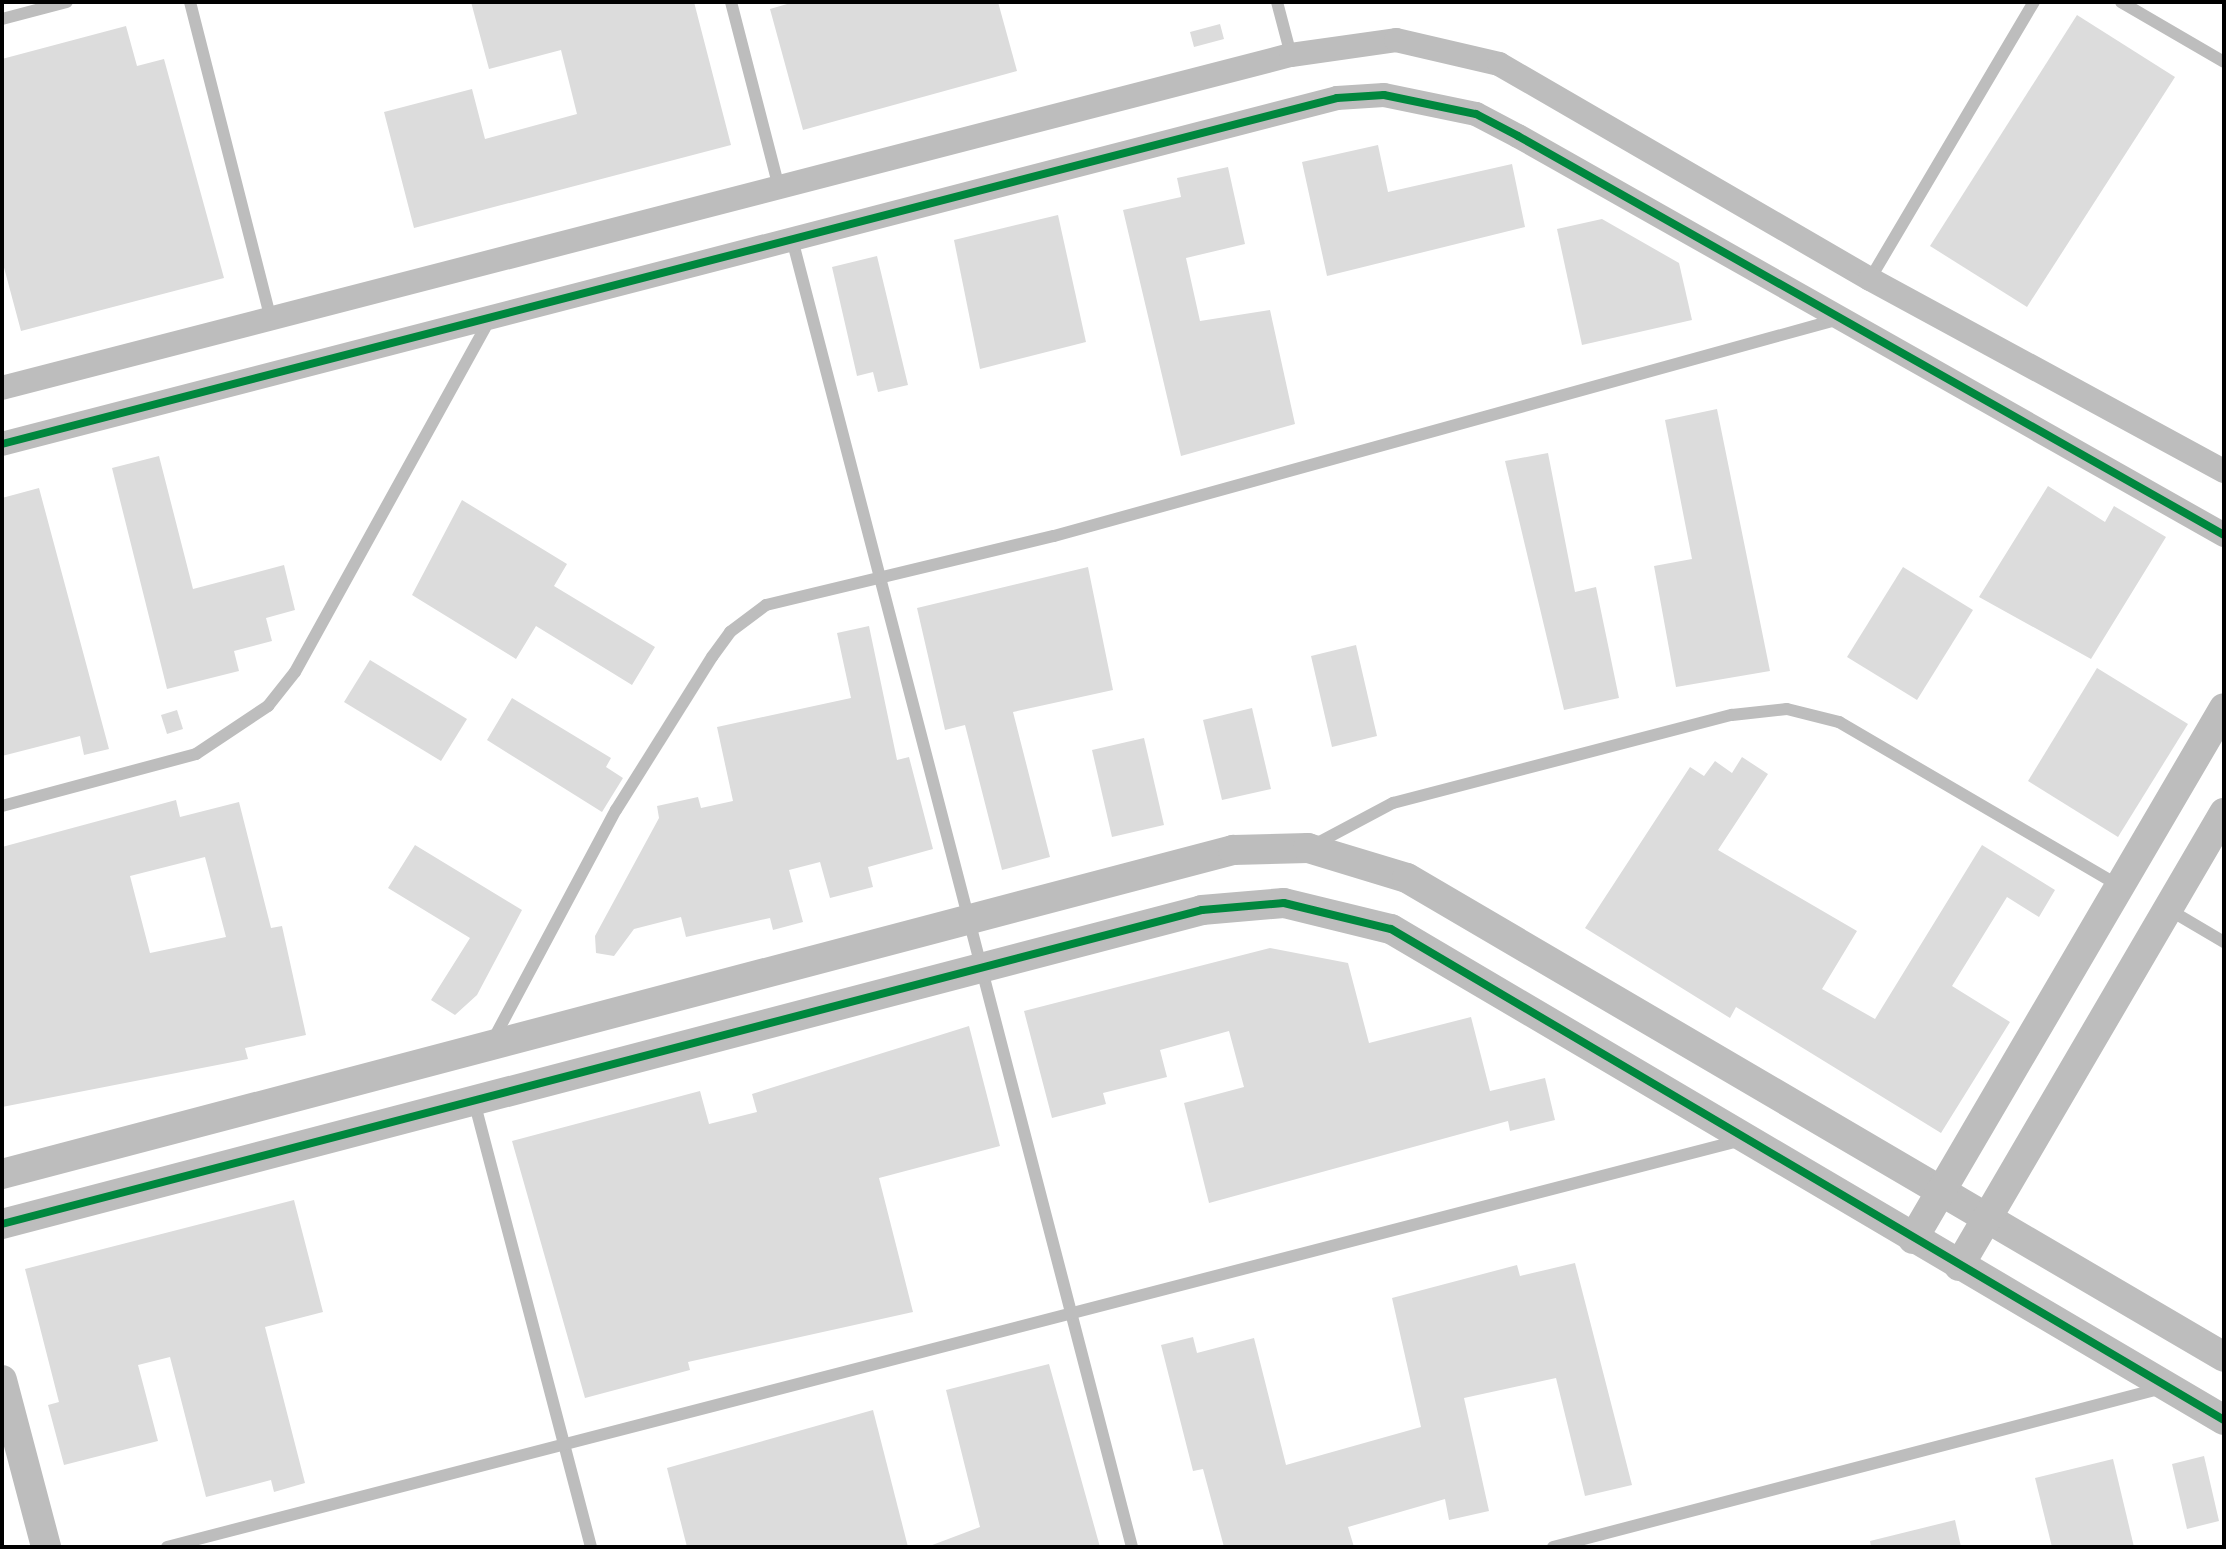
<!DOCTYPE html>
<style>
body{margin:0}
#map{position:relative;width:2226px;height:1549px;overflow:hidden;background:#fff;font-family:Lato,sans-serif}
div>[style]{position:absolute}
.building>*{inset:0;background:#dcdcdc}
.service>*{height:12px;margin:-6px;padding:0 6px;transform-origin:6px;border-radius:6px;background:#bdbdbd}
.minor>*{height:24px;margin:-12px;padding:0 12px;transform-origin:12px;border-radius:12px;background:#bdbdbd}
.tertiary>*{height:30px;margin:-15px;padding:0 15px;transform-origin:15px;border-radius:15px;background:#bdbdbd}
.cycleway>*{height:8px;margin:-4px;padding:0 4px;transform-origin:4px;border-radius:4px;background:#00873e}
span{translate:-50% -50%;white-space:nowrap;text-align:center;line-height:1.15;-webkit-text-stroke:7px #fff;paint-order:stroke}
.frame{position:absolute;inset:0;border:4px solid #000;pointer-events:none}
</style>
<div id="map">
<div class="building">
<i style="clip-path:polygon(471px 2px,694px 2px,731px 145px,414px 228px,384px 112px,472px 89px,485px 139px,577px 114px,561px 50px,489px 69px)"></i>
<i style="clip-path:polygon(794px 2px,998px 2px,1017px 71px,803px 130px,770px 9px)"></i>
<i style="clip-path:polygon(2077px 15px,2175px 77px,2027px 307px,1930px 246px)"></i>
<i style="clip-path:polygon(1220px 24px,1224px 39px,1194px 47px,1190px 32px)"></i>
<i style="clip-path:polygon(126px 26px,137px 66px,164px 59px,224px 278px,21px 331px,2px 260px,2px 59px)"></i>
<i style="clip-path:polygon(1378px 145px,1388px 192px,1512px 164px,1525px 227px,1327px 276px,1302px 162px)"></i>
<i style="clip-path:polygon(1228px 167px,1245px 244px,1186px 258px,1200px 321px,1270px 310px,1295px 424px,1181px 456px,1123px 210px,1181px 197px,1177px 178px)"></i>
<i style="clip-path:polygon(1058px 215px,1086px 342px,980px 369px,954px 240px)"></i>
<i style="clip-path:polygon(1602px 219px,1679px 263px,1692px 320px,1582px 345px,1557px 229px)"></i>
<i style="clip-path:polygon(877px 256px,908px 385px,878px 392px,873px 372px,857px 376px,832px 267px)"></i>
<i style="clip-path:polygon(1717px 409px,1770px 671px,1676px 687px,1654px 566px,1692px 559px,1665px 420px)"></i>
<i style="clip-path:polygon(1548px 453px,1575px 592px,1596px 587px,1619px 698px,1564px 710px,1505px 461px)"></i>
<i style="clip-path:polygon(159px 456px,193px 589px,284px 565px,295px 610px,266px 618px,272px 641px,234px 651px,239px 671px,167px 689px,112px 468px)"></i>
<i style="clip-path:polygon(2048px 486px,2105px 522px,2114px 506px,2166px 537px,2091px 659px,1979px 597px)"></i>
<i style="clip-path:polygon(39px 488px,109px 749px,84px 755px,80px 736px,2px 756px,2px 498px)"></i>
<i style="clip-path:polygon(462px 500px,567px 564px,554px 586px,655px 647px,632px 685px,536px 626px,516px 659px,412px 595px)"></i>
<i style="clip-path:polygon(1088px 567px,1113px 690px,1013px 712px,1050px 857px,1002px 870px,965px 725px,945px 730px,917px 608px)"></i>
<i style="clip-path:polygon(1903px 567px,1973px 610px,1917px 700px,1847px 657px)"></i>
<i style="clip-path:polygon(869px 626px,897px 760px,909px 757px,933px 849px,868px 867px,873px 887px,830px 898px,820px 862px,789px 870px,803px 922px,773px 930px,770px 918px,686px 937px,681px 917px,634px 929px,614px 956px,596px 953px,595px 936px,659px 818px,657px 806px,698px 797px,701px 808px,733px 801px,717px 727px,851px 698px,837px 633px)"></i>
<i style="clip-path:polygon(1356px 645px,1377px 736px,1332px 747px,1311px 656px)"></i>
<i style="clip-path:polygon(370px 660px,467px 719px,441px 761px,344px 702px)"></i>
<i style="clip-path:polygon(2097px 668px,2188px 724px,2118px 837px,2028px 781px)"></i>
<i style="clip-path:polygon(512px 698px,611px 758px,606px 767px,623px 778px,602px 812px,487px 740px)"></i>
<i style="clip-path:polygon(1252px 708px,1271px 789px,1222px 800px,1203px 720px)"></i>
<i style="clip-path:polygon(177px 710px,183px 729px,167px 734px,161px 715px)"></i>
<i style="clip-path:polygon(1144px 738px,1164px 825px,1112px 837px,1092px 750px)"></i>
<i style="clip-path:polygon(1742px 757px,1768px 774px,1718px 850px,1857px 931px,1822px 989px,1875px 1019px,1982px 845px,2055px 890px,2039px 917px,2007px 897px,1952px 986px,2010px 1022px,1941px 1133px,1736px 1007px,1730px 1018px,1585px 928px,1690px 767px,1704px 776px,1715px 761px,1732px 773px)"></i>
<i style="clip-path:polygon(evenodd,176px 800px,180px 817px,239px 802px,271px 928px,282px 926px,306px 1035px,245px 1048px,248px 1059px,2px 1107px,2px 847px,176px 800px,205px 857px,226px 937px,150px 953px,130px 876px,205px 857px)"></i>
<i style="clip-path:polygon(415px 845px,522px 910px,477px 995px,455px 1015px,431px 1000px,470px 938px,388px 888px)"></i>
<i style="clip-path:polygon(1270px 948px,1348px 963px,1369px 1043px,1471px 1017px,1490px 1091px,1545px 1078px,1555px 1120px,1510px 1131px,1508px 1121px,1209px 1203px,1184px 1103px,1244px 1087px,1229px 1031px,1160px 1050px,1167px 1077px,1103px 1093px,1106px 1104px,1052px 1118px,1024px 1011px)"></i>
<i style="clip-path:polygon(969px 1026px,1000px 1146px,879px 1178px,913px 1312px,688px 1362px,690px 1370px,585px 1398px,512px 1141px,700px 1091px,709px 1124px,757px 1112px,752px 1094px)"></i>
<i style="clip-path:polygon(294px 1200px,323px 1312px,265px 1327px,305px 1483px,274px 1492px,271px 1480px,206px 1497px,170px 1357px,138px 1365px,158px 1441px,64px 1465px,48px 1405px,59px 1402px,25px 1269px)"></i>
<i style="clip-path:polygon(1575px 1263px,1632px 1485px,1585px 1496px,1556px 1378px,1464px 1398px,1489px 1511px,1449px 1520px,1445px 1499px,1348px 1527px,1354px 1547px,1224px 1547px,1203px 1469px,1193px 1471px,1161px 1345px,1193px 1337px,1197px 1353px,1254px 1338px,1286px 1465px,1421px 1427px,1392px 1298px,1517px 1265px,1520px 1276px)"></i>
<i style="clip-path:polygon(1049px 1364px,1100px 1547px,927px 1547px,980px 1527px,946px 1390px)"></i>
<i style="clip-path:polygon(873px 1410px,908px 1547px,687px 1547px,667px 1468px)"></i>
<i style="clip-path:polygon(2204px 1456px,2219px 1521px,2187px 1529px,2172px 1464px)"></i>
<i style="clip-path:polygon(2113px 1459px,2134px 1547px,2052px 1547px,2035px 1478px)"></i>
<i style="clip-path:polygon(1955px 1520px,1961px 1547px,1871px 1547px,1870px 1541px)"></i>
</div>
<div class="service">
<i style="left:190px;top:2px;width:327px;rotate:75.7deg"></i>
<i style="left:731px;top:2px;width:191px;rotate:75.5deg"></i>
<i style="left:1277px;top:2px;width:55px;rotate:75.2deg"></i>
<i style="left:2121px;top:2px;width:119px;rotate:30.2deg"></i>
<i style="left:2px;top:19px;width:67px;rotate:-14.7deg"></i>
<i style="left:792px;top:239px;width:1351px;rotate:75.43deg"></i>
<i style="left:1870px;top:279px;width:322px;rotate:-59.4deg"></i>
<i style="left:2px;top:806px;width:201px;rotate:-15deg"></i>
<i style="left:196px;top:754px;width:87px;rotate:-33.7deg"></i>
<i style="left:268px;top:706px;width:43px;rotate:-51.5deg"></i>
<i style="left:295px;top:672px;width:406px;rotate:-61.1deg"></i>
<i style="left:1312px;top:846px;width:92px;rotate:-28deg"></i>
<i style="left:1393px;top:803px;width:350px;rotate:-14.6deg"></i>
<i style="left:1732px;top:715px;width:55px;rotate:-6.2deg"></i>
<i style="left:1787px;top:709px;width:54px;rotate:14deg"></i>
<i style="left:1839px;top:722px;width:325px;rotate:30.3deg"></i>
<i style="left:2168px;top:909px;width:65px;rotate:30.5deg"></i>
<i style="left:493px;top:1040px;width:261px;rotate:-61.9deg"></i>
<i style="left:616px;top:810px;width:181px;rotate:-57.9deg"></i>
<i style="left:712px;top:657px;width:31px;rotate:-54deg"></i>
<i style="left:730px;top:632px;width:45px;rotate:-36.9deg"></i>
<i style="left:766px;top:605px;width:296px;rotate:-13.5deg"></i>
<i style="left:1054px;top:536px;width:814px;rotate:-15.45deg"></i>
<i style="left:474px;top:1101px;width:461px;rotate:75.3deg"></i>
<i style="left:167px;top:1547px;width:1627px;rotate:-14.49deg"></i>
<i style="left:1553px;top:1547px;width:629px;rotate:-14.63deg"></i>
</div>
<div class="minor">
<i style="left:2px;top:388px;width:1331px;rotate:-14.49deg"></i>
<i style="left:1291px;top:55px;width:106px;rotate:-8.1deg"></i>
<i style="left:1396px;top:40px;width:106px;rotate:13.1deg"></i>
<i style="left:1499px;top:64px;width:429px;rotate:30.1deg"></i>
<i style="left:1870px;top:279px;width:403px;rotate:28.5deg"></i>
<i style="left:2px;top:444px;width:1379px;rotate:-14.53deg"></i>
<i style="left:1337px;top:98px;width:47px;rotate:-3.7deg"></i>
<i style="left:1384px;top:95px;width:94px;rotate:11.7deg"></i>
<i style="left:1476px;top:114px;width:47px;rotate:27.6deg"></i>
<i style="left:1518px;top:136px;width:811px;rotate:29.47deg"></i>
</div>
<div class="tertiary">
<i style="left:2px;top:1174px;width:1273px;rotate:-14.75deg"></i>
<i style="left:1233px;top:850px;width:75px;rotate:-1.5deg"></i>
<i style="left:1308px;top:848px;width:103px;rotate:16.9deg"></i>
<i style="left:1407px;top:878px;width:947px;rotate:30.38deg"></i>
<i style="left:2px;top:1224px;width:1240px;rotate:-14.66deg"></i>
<i style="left:1202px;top:910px;width:82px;rotate:-4.9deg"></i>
<i style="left:1284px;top:903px;width:110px;rotate:13.7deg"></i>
<i style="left:1391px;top:929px;width:967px;rotate:30.52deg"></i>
<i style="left:1913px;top:1239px;width:615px;rotate:-59.64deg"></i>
<i style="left:1959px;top:1266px;width:525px;rotate:-59.67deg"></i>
<i style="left:2px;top:1380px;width:173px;rotate:75.2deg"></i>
</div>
<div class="cycleway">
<i style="left:2px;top:444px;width:1379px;rotate:-14.53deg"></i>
<i style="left:1337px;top:98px;width:47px;rotate:-3.7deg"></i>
<i style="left:1384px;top:95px;width:94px;rotate:11.7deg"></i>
<i style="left:1476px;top:114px;width:47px;rotate:27.6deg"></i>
<i style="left:1518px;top:136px;width:811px;rotate:29.47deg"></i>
<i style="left:2px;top:1224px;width:1240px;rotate:-14.66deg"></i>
<i style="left:1202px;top:910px;width:82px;rotate:-4.9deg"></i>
<i style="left:1284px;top:903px;width:110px;rotate:13.7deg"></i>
<i style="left:1391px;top:929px;width:967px;rotate:30.52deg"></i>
</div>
<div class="frame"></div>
</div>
